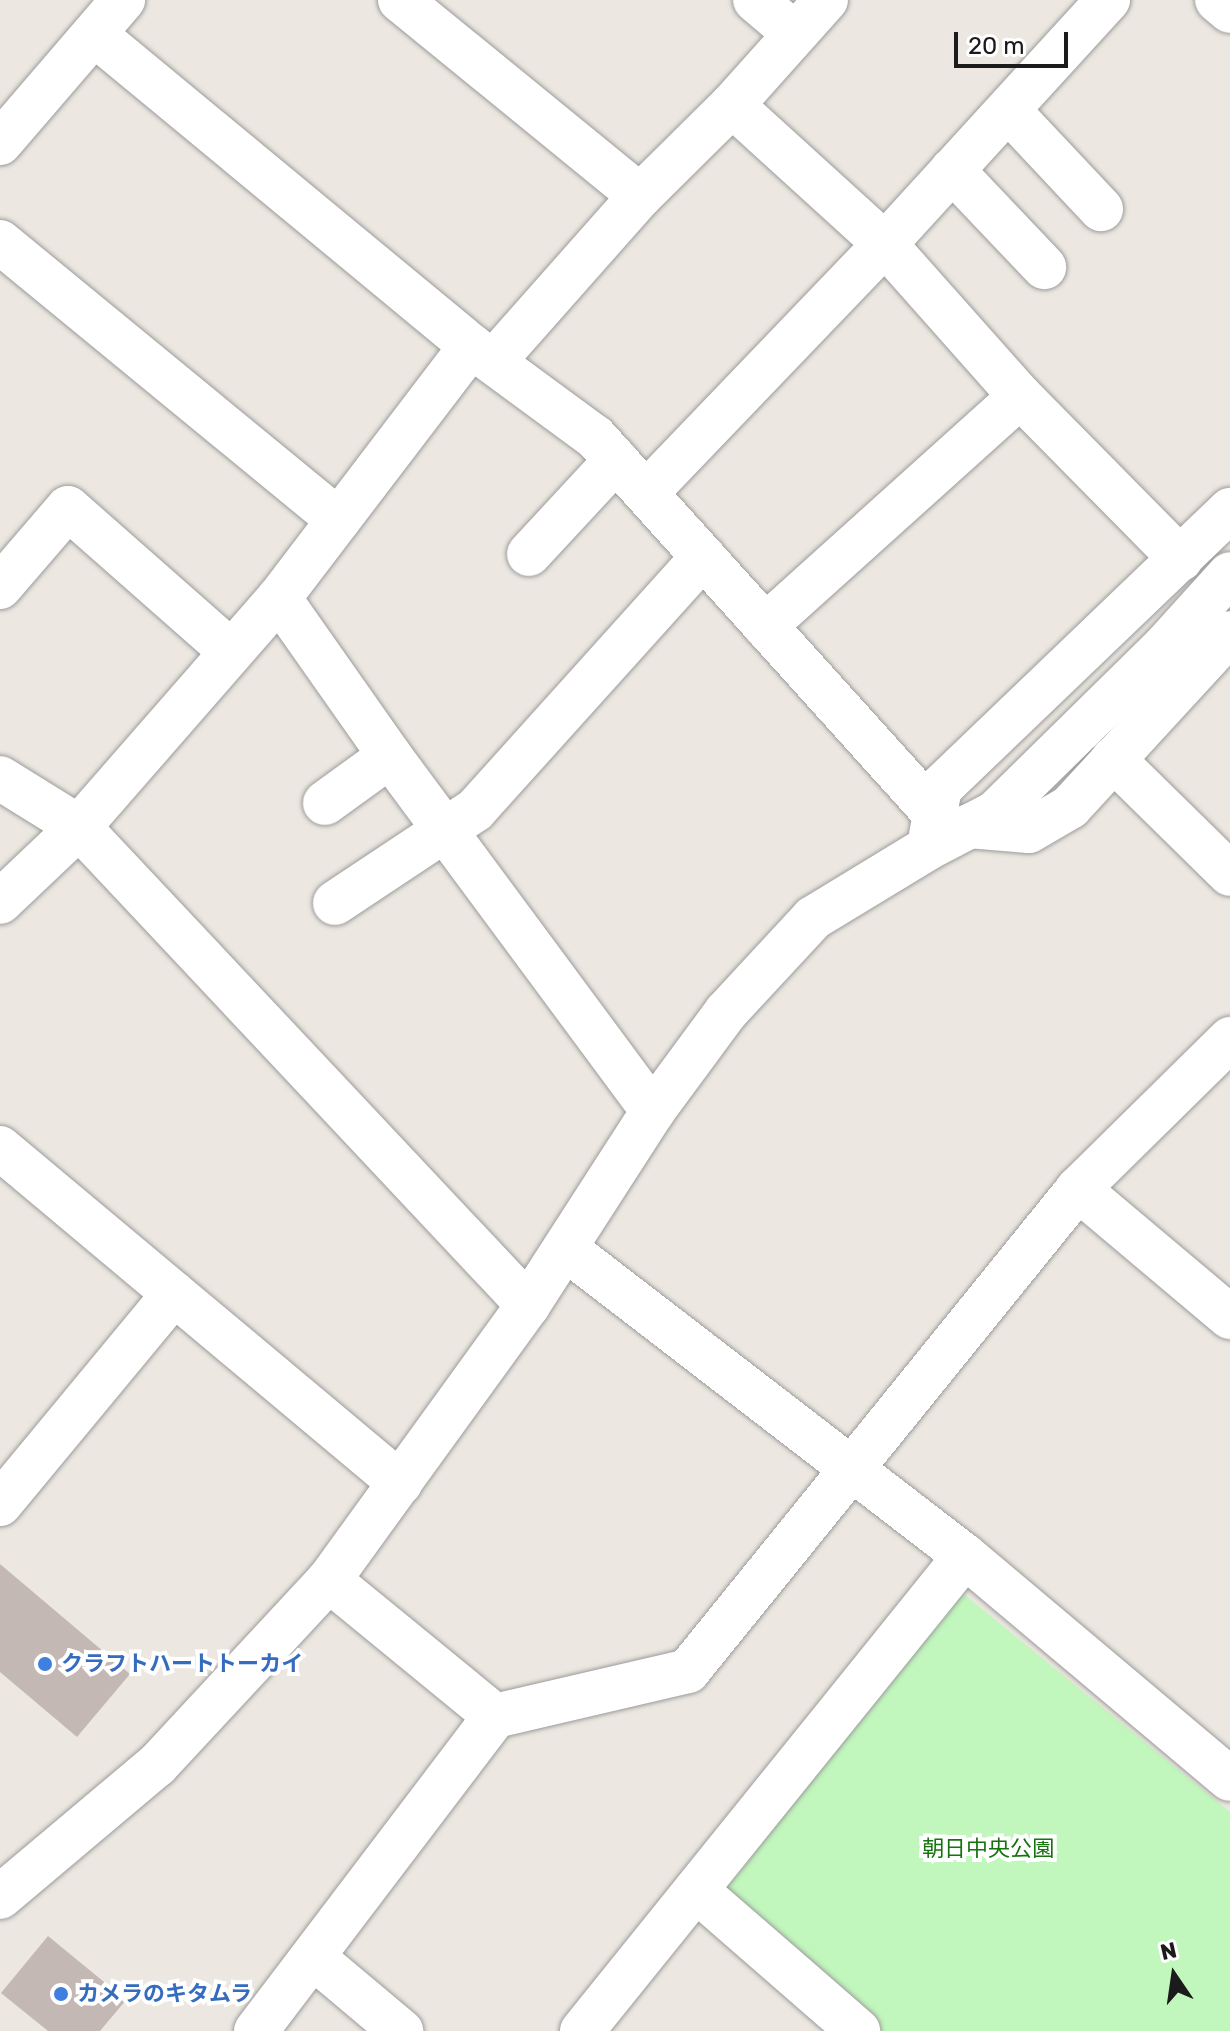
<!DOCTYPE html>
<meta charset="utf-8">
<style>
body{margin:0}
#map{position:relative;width:1230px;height:2031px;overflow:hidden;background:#ece7e0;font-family:Rubik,"Noto Sans JP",sans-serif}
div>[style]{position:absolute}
.park>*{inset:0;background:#c1f6bd}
.building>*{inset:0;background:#c3b8b4}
.roads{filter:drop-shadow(0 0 2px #9c9c9c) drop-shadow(0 0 2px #9c9c9c)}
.minor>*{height:44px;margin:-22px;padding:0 22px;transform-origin:22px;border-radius:22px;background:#fff}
.tertiary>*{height:44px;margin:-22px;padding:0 22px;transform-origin:22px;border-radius:22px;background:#fff}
.dots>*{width:22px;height:22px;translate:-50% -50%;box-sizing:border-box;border:4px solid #fff;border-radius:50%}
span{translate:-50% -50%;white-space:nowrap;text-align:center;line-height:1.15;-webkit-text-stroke:8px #fff;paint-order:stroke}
.shop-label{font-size:22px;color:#366cbe;font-weight:700}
.left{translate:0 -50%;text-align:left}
.park-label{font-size:22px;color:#16730f}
.north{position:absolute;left:1134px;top:1935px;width:80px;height:80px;-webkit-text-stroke:6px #fff;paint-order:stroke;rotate:347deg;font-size:22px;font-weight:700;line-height:32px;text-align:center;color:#1b1b1b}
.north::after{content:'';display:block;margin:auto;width:28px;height:36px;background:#1b1b1b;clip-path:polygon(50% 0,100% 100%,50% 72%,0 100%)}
.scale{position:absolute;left:954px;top:32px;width:114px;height:36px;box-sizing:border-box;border:4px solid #1b1b1b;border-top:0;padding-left:10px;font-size:24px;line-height:28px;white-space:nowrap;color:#1b1b1b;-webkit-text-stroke:6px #fff;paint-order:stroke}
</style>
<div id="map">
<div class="park">
<i style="clip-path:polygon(965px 1595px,1230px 1812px,1230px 2031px,880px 2031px,726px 1902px,722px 1883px,955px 1598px)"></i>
</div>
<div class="building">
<i style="clip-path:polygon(0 1564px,130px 1674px,77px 1737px,0 1672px)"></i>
<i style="clip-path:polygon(48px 1936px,126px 2000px,100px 2031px,48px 2031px,1px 1993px)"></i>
</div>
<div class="roads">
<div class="minor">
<i style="left:400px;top:0;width:310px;rotate:39.2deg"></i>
<i style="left:755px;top:0;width:51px;rotate:40.2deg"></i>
<i style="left:94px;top:34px;width:489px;rotate:39.6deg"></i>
<i style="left:471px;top:346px;width:154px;rotate:36.3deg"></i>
<i style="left:595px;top:437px;width:506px;rotate:47.96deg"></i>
<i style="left:732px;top:105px;width:207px;rotate:42.3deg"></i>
<i style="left:885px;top:244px;width:203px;rotate:48.4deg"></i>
<i style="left:1020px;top:396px;width:229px;rotate:45.4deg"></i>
<i style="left:1008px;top:110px;width:136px;rotate:46.8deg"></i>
<i style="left:0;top:143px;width:189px;rotate:-49.3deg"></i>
<i style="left:952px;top:170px;width:134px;rotate:46.5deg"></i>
<i style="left:0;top:242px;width:438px;rotate:39.4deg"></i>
<i style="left:494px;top:361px;width:220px;rotate:-48.5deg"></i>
<i style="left:640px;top:196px;width:129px;rotate:-44.7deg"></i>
<i style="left:732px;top:105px;width:141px;rotate:-48.2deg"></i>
<i style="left:646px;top:493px;width:345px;rotate:-46.2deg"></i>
<i style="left:885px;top:244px;width:331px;rotate:-47.6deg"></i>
<i style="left:529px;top:554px;width:128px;rotate:-47.2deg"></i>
<i style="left:0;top:587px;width:104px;rotate:-49.3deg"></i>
<i style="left:68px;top:508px;width:216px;rotate:41.4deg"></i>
<i style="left:279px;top:598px;width:193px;rotate:54.9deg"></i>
<i style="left:390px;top:756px;width:442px;rotate:53.5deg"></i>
<i style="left:765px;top:626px;width:343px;rotate:-42deg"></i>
<i style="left:1113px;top:759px;width:164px;rotate:44.5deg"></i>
<i style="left:0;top:778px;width:93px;rotate:31.8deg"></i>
<i style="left:79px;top:827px;width:656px;rotate:46.79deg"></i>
<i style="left:325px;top:803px;width:80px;rotate:-35.9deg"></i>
<i style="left:969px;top:826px;width:60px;rotate:4.8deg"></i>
<i style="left:1029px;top:831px;width:48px;rotate:-30.3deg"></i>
<i style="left:1070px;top:807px;width:236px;rotate:-47.4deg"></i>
<i style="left:931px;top:835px;width:48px;rotate:-79.2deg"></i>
<i style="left:940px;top:788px;width:402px;rotate:-43.8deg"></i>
<i style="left:0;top:902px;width:109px;rotate:-43.5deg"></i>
<i style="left:79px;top:827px;width:304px;rotate:-48.9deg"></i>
<i style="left:279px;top:598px;width:317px;rotate:-52.7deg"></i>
<i style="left:335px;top:903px;width:168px;rotate:-33.6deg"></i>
<i style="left:475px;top:810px;width:341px;rotate:-48deg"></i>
<i style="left:0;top:1148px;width:522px;rotate:39.95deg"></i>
<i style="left:1078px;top:1189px;width:199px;rotate:40.1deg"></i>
<i style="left:566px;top:1249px;width:503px;rotate:37.58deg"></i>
<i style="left:965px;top:1556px;width:346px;rotate:40.1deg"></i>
<i style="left:0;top:1504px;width:273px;rotate:-50.4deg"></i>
<i style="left:495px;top:1716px;width:198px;rotate:-13.1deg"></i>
<i style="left:688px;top:1671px;width:620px;rotate:-51.02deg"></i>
<i style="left:1078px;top:1189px;width:214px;rotate:-44.6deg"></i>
<i style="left:696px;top:1890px;width:215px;rotate:41deg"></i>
<i style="left:314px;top:1958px;width:114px;rotate:40deg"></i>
<i style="left:256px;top:2031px;width:395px;rotate:-52.8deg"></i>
<i style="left:495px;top:1716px;width:215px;rotate:-140.7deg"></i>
<i style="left:582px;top:2031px;width:610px;rotate:-51.12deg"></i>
</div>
<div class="tertiary">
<i style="left:1217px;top:0;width:17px;rotate:40deg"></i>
<i style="left:0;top:1897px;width:205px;rotate:-40.1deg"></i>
<i style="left:157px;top:1765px;width:253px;rotate:-47.1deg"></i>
<i style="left:329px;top:1580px;width:339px;rotate:-54.1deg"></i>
<i style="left:528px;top:1305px;width:231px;rotate:-57.2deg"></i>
<i style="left:653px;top:1111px;width:123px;rotate:-53.6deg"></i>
<i style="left:726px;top:1012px;width:128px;rotate:-47.2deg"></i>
<i style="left:813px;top:918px;width:135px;rotate:-31.3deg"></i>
<i style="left:928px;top:848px;width:76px;rotate:-27.6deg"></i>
<i style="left:995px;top:813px;width:237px;rotate:-44.5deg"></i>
<i style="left:1164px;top:647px;width:98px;rotate:-47.9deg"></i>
</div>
</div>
<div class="dots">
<i style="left:45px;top:1664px;background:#3f7fe0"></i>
<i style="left:61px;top:1994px;background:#3f7fe0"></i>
</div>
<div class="shop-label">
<span class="left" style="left:61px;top:1664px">クラフトハートトーカイ</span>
<span class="left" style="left:77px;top:1994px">カメラのキタムラ</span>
</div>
<div class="park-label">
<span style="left:988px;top:1849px">朝日中央公園</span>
</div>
<div class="north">N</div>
<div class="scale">20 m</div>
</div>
